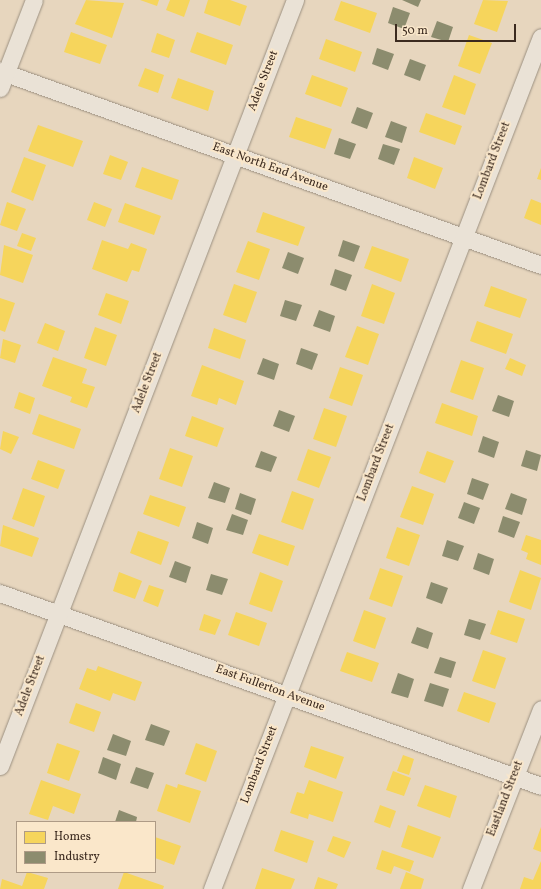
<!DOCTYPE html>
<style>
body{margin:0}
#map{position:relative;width:541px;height:889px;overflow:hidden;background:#e7d6be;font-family:Vollkorn,serif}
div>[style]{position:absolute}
.homes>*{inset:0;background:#f6d55c}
.industry>*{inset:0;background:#8c8c6e}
.roads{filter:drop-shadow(0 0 1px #9b9081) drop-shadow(0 0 1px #9b9081)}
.minor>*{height:17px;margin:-8.5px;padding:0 8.5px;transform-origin:8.5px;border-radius:8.5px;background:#eae2d6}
span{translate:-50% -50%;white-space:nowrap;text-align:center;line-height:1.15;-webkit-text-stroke:4px #fae7ca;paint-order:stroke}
.street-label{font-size:12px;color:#3b2a1f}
.legend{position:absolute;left:16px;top:821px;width:140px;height:52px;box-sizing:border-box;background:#fae7ca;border:1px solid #ae9b86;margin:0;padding:5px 7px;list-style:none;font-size:12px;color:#3b2a1f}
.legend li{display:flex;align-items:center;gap:8px;height:20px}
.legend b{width:20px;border:1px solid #ae9b86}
.scale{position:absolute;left:395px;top:24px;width:121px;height:18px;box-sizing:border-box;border:2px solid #3b2a1f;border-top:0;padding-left:5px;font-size:12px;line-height:14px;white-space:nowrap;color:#3b2a1f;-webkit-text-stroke:3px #fae7ca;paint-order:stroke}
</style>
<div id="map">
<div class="homes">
<i style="clip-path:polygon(86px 0,124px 3px,112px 38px,75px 24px)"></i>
<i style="clip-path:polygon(140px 0,159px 0,157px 6px)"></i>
<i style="clip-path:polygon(170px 0,190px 0,184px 17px,166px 10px)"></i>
<i style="clip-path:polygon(208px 0,230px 0,247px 6px,240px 26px,204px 13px)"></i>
<i style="clip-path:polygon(483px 0,508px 1px,497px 32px,474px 24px)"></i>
<i style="clip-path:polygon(341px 1px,377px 13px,370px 33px,334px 20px)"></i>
<i style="clip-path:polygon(71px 32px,107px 45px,100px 64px,64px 52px)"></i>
<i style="clip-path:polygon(197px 32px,233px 45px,226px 65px,190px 52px)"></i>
<i style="clip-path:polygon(157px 33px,175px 40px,169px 58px,151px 52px)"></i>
<i style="clip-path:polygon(469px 35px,492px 43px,480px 74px,458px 66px)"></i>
<i style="clip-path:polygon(326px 39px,362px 52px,355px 72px,319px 59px)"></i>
<i style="clip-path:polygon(145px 68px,164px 75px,158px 93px,138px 86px)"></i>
<i style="clip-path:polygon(312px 75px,348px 88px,341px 107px,305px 94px)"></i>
<i style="clip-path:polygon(454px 75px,476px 84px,465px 115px,442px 107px)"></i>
<i style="clip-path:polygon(178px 78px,214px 91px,208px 111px,171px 98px)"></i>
<i style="clip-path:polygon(426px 113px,462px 126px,455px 145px,419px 132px)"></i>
<i style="clip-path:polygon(296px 117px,332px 129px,325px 149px,289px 137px)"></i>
<i style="clip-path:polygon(38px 125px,83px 141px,73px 167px,28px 151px)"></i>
<i style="clip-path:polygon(110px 155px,128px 162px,121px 180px,103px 174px)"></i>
<i style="clip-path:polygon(24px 157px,46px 165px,33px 201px,11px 192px)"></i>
<i style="clip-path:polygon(414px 157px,443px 168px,435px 189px,407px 178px)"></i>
<i style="clip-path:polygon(142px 167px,179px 180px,172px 200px,135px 187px)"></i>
<i style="clip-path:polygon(541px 168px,541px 180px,537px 179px)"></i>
<i style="clip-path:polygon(531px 199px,541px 203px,541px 225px,524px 218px)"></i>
<i style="clip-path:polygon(7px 202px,26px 209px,17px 231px,0 225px)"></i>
<i style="clip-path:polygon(94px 202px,112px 209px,105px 227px,87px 220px)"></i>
<i style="clip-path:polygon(125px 203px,161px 216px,154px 235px,118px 222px)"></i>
<i style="clip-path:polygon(263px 212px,305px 227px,298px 246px,256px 232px)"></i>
<i style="clip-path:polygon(22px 233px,36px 238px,31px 251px,17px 246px)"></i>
<i style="clip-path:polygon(102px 240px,128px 249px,131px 243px,147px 249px,139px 272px,132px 270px,127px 282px,92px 269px)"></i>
<i style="clip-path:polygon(248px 241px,270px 249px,259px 280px,236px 272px)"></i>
<i style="clip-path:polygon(4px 245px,33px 255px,23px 283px,0 275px)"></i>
<i style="clip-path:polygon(372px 246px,409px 259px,401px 282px,364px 268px)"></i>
<i style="clip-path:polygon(234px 284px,257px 292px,246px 323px,223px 315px)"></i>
<i style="clip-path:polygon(372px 284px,395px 293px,384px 324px,361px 316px)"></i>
<i style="clip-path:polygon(491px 286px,527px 299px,520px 318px,484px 306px)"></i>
<i style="clip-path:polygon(106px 293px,129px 301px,121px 324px,98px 315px)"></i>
<i style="clip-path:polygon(0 298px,15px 303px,5px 332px,0 330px)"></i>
<i style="clip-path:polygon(477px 321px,513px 334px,506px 354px,470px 341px)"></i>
<i style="clip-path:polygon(45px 323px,65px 331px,58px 351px,37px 343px)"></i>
<i style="clip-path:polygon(357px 326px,379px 334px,368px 365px,345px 357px)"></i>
<i style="clip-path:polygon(95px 327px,117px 335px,106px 366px,84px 358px)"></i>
<i style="clip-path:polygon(214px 328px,246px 340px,240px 359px,208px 348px)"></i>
<i style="clip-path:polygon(3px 339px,21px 345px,15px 363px,0 358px)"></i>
<i style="clip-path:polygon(53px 357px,87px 369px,82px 383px,95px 387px,87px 408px,70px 402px,72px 397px,42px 386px)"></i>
<i style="clip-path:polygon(510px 358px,526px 365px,522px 376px,505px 369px)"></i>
<i style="clip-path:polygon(461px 360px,484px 368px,473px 400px,450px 392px)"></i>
<i style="clip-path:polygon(202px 365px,244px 381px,236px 405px,219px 398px,217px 405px,191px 396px)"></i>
<i style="clip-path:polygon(340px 367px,363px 375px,352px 406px,329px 398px)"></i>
<i style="clip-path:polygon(19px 392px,35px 398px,30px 414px,14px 408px)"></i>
<i style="clip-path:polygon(442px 403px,478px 416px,472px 436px,435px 423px)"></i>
<i style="clip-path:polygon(324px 408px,347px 416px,336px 447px,313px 439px)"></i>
<i style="clip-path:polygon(39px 414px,81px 429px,74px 449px,32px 434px)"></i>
<i style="clip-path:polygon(192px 416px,224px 428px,217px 447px,185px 436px)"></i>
<i style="clip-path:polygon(3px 431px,19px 437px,11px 454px,0 449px)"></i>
<i style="clip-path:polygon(170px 448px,193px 456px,182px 487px,159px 479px)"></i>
<i style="clip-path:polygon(308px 449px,331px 457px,319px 488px,297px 480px)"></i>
<i style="clip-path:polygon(427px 451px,454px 461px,445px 483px,419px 473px)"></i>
<i style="clip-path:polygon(38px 460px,65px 470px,58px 489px,31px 479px)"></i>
<i style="clip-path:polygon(412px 486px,434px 494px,423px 525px,400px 517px)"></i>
<i style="clip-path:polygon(23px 488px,45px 496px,34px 527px,12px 519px)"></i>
<i style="clip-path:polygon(292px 491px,314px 499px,303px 530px,281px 522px)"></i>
<i style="clip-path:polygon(150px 495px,186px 507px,179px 527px,143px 514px)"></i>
<i style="clip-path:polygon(3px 525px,39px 538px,32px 557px,0 546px)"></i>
<i style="clip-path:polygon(397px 527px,420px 535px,409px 566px,386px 558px)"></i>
<i style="clip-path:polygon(138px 531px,169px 542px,161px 565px,130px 553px)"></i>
<i style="clip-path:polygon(259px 534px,295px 546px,288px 566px,252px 553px)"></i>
<i style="clip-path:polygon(526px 535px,541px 540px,541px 565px,526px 559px,528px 553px,521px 550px)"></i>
<i style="clip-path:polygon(380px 568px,403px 576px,392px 607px,369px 599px)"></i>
<i style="clip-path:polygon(520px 570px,541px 578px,531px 610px,509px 602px)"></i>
<i style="clip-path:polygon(119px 572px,142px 581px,135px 599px,113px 591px)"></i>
<i style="clip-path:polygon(260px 572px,283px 581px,272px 612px,249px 604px)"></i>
<i style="clip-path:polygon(149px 585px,164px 590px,158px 607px,143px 601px)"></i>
<i style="clip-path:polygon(364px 610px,386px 618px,375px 649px,353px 641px)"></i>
<i style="clip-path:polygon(498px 610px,525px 619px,517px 643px,490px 634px)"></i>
<i style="clip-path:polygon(236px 612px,267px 623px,259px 646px,228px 635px)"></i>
<i style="clip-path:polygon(204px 614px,221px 620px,215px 635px,199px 630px)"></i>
<i style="clip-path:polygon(483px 650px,506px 658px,495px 689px,472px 681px)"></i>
<i style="clip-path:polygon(347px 652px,379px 663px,372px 682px,340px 671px)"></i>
<i style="clip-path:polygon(98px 666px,142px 682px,135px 701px,113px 693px,110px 701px,79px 689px,87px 668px,96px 671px)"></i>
<i style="clip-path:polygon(464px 692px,496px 703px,489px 723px,457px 711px)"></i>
<i style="clip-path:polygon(76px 703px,101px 712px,94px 732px,69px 723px)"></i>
<i style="clip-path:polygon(57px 743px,80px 751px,69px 781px,47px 773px)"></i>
<i style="clip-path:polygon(196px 743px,217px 751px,206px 782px,185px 774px)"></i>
<i style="clip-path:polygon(311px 746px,344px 757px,336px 779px,304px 767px)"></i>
<i style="clip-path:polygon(403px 755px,414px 759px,409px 775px,397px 771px)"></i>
<i style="clip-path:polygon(393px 771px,411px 778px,404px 796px,386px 790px)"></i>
<i style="clip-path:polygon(41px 780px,81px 794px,74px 814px,53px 806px,48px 820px,29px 814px)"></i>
<i style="clip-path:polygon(309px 780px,343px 792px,333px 822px,309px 814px,308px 819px,290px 813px,297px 792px,304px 794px)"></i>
<i style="clip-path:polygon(166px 784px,177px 788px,178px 784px,201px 791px,190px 823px,157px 811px)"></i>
<i style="clip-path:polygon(425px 785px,457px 796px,450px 818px,417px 806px)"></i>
<i style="clip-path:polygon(380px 805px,396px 811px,390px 828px,374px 822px)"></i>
<i style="clip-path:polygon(408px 825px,441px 837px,433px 858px,401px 847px)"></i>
<i style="clip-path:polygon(541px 827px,541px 852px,533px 849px)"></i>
<i style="clip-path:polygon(281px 830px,314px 841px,307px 863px,274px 851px)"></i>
<i style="clip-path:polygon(333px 836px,351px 842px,344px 858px,327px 851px)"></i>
<i style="clip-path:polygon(155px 837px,181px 846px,174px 865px,155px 858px)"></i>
<i style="clip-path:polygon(382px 850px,414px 861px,410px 872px,394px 866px,391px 874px,376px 869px)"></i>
<i style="clip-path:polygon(541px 861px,541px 889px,520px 889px,524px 877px,533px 880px)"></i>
<i style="clip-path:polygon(262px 868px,295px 879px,291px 889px,255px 889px)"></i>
<i style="clip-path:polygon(27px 872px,48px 878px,44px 889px,0 889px,2px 879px,22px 886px)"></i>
<i style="clip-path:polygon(124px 872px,164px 886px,163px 889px,118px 889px)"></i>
<i style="clip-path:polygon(406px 872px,424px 879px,421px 889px,400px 889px)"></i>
<i style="clip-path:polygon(318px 877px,338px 884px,336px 889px,314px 889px)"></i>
</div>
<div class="industry">
<i style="clip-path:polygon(402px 0,421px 0,418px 7px)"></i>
<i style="clip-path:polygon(393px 7px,410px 13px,404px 29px,388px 23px)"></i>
<i style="clip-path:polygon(437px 21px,453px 27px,448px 42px,431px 37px)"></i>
<i style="clip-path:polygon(377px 48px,394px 54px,388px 70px,372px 64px)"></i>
<i style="clip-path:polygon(410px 59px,426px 65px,420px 81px,404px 75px)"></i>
<i style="clip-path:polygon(357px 107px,373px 113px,367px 129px,351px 123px)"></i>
<i style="clip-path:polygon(391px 121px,407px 127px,402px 143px,385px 137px)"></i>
<i style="clip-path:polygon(339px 138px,356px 144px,350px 159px,334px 154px)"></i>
<i style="clip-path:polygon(383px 144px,400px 149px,394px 165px,378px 159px)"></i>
<i style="clip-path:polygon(343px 240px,360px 246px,354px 262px,338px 256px)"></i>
<i style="clip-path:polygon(288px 252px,304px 258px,298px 274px,282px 268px)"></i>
<i style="clip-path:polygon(335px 269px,352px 275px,346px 291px,330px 285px)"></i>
<i style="clip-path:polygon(285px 300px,302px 305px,296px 321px,280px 316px)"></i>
<i style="clip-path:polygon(319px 310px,335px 316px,330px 332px,313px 326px)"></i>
<i style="clip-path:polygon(301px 348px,318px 354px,312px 370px,296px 364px)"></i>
<i style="clip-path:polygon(263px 358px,279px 364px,274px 380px,257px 374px)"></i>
<i style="clip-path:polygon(498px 395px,514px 401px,509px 417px,492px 411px)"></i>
<i style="clip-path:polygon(279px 410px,295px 416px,289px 432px,273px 426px)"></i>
<i style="clip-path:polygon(483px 436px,499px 442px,494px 458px,478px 452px)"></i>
<i style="clip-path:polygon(526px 450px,541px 455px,537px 471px,521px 466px)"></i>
<i style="clip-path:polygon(261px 451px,277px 457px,271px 472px,255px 467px)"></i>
<i style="clip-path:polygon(472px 478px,489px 484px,483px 500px,467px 494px)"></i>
<i style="clip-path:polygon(214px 482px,230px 488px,225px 503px,208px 498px)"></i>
<i style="clip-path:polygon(240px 493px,256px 499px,251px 515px,235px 509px)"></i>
<i style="clip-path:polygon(511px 493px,527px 499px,522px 515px,505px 509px)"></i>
<i style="clip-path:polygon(464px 502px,480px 508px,474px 524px,458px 518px)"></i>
<i style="clip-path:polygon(232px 514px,248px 520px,243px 535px,226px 530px)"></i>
<i style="clip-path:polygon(503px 516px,520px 522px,514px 538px,498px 532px)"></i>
<i style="clip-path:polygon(197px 522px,213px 528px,208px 544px,192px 538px)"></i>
<i style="clip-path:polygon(447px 540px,464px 546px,458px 561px,442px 556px)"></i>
<i style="clip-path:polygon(478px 553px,494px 559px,489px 575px,473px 569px)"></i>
<i style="clip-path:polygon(175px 561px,191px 567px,186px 583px,169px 577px)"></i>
<i style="clip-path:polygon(211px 574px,228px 579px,222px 595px,206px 590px)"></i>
<i style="clip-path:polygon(431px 582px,448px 588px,442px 604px,426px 598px)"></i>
<i style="clip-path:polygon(469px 619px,486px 624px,480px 640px,464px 635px)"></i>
<i style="clip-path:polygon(417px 627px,433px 633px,428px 649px,411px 643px)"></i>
<i style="clip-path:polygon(440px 657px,456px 662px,451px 678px,434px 673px)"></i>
<i style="clip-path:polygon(398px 673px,414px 679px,408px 698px,391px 693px)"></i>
<i style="clip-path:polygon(430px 683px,449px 689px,443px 707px,424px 701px)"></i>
<i style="clip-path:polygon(151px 724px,170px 731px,164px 746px,145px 740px)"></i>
<i style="clip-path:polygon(113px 734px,131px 741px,126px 756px,107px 750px)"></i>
<i style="clip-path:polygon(103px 757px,121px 764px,116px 780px,98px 773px)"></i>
<i style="clip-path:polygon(136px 767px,154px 773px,148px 789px,130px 783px)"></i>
<i style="clip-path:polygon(119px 810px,137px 817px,136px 822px,115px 822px)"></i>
</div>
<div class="roads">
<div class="minor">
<i style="left:0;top:71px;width:575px;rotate:19.73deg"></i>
<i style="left:0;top:88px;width:94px;rotate:-68.9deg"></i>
<i style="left:0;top:593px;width:574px;rotate:19.63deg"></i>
<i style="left:0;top:766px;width:821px;rotate:-68.94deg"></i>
<i style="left:212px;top:889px;width:913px;rotate:-68.89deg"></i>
<i style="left:471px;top:889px;width:193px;rotate:-68.7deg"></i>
</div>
</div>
<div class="street-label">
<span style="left:264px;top:81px;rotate:-69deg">Adele Street</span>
<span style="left:493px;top:161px;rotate:-69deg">Lombard Street</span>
<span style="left:270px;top:168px;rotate:20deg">East North End Avenue</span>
<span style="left:148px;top:383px;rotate:-69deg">Adele Street</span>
<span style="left:377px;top:463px;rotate:-69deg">Lombard Street</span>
<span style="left:31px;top:686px;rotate:-69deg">Adele Street</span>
<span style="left:270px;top:689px;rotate:20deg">East Fullerton Avenue</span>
<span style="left:260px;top:765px;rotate:-69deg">Lombard Street</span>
<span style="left:506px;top:799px;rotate:-69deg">Eastland Street</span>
</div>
<ul class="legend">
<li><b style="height:11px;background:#f6d55c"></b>Homes</li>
<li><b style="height:11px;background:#8c8c6e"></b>Industry</li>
</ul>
<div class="scale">50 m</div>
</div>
